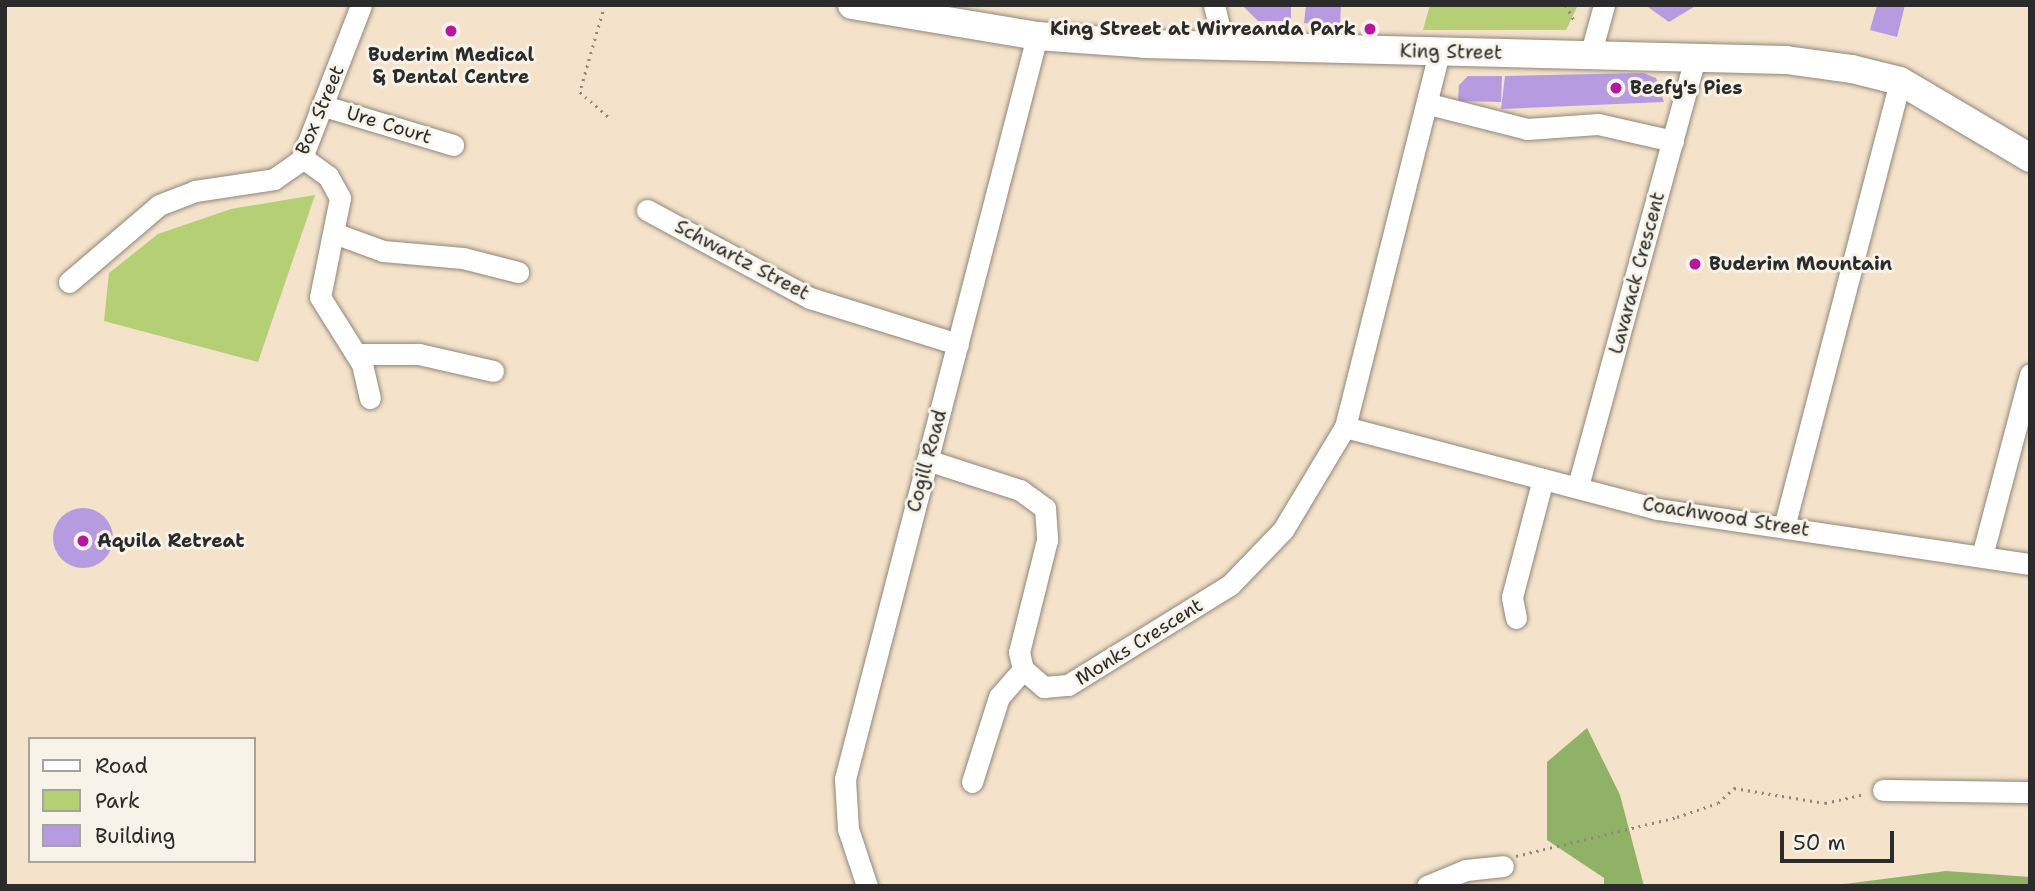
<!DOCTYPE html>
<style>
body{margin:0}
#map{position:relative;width:2035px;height:891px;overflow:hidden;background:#f4e2ca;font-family:"Shantell Sans",sans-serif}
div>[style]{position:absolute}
.green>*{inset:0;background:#b4cf74}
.forest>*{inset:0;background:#8fb266}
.building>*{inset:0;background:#b79be1}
.round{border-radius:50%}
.path>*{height:2.5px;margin-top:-1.25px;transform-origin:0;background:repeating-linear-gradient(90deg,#90867a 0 2px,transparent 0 7px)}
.roads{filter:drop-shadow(0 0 2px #90867a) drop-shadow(0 0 2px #90867a)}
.minor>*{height:21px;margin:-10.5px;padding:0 10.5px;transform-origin:10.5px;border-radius:10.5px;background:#fff}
.major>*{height:28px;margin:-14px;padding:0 14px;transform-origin:14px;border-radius:14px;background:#fff}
.dots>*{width:19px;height:19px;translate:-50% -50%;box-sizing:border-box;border:4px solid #f7f3e8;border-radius:50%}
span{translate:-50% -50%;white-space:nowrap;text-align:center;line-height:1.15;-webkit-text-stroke:6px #f7f3e8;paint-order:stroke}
.poi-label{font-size:19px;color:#2b2b2b;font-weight:700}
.right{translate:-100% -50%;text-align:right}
.left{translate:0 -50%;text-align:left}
.street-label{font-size:19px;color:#2b2b2b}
.frame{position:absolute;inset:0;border:7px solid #2b2b2b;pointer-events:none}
.legend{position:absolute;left:28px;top:737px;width:228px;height:126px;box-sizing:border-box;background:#f7f3e8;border:2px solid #a5a39c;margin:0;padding:9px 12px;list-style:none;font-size:21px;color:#2b2b2b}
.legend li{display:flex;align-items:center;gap:14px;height:35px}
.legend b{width:35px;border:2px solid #a5a39c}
.scale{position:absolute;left:1780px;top:831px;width:114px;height:32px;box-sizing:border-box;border:4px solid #2b2b2b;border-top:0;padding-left:9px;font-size:21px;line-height:24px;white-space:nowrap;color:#2b2b2b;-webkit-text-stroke:5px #f7f3e8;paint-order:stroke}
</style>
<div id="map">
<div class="green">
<i style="clip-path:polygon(1430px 5px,1578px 5px,1566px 30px,1423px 30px)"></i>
<i style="clip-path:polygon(315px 195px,258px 362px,104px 321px,109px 273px,158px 234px,231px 209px)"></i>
</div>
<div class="forest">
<i style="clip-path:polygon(1587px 728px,1620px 795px,1644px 886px,1604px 886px,1604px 878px,1547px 840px,1547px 762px)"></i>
<i style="clip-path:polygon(1946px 871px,2030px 877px,2030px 886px,1829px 886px)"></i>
</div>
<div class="building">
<i style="clip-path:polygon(1242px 5px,1291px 5px,1291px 21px,1258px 21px)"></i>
<i style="clip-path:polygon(1306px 5px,1341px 5px,1340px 26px,1304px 23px)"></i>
<i style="clip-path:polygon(1645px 5px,1697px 5px,1669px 22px)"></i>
<i style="clip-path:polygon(1877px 5px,1905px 5px,1897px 37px,1870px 30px)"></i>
<i style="clip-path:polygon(1643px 73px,1656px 78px,1664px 102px,1501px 109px,1505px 76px)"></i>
<i style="clip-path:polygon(1468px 76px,1502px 76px,1501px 102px,1458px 101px,1459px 85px)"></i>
<i class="round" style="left:53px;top:508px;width:60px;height:60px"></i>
</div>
<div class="path">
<i style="left:605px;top:5px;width:91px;rotate:106deg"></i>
<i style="left:580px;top:92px;width:41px;rotate:41.1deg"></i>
<i style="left:1566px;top:5px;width:19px;rotate:62deg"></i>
<i style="left:1516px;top:856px;width:166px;rotate:-13.6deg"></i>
<i style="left:1677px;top:817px;width:43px;rotate:-18.9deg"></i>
<i style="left:1718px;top:803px;width:22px;rotate:-43deg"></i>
<i style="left:1734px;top:788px;width:92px;rotate:9.4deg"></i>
<i style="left:1825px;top:803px;width:41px;rotate:-12.7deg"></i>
</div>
<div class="roads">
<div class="minor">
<i style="left:1214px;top:5px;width:43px;rotate:76.6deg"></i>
<i style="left:1590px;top:56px;width:53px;rotate:-74.6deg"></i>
<i style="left:1429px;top:104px;width:101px;rotate:14.3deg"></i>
<i style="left:1527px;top:129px;width:71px;rotate:-4deg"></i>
<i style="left:1598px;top:124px;width:77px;rotate:12.8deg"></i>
<i style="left:324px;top:106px;width:135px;rotate:16.8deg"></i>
<i style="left:303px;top:158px;width:31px;rotate:36deg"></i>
<i style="left:328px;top:176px;width:25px;rotate:61deg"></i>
<i style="left:340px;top:198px;width:101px;rotate:101.4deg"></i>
<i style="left:320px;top:297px;width:79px;rotate:57.9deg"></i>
<i style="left:362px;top:364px;width:35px;rotate:77deg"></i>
<i style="left:647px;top:210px;width:185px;rotate:28.4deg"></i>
<i style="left:810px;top:298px;width:155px;rotate:17.3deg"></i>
<i style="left:334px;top:233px;width:52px;rotate:20.2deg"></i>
<i style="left:383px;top:251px;width:80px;rotate:5deg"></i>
<i style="left:463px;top:258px;width:57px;rotate:14.3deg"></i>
<i style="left:69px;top:282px;width:118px;rotate:-40.5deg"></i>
<i style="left:159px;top:205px;width:39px;rotate:-21deg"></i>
<i style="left:195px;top:191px;width:80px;rotate:-8.6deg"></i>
<i style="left:274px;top:179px;width:33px;rotate:-35deg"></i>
<i style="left:301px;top:160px;width:166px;rotate:-68.8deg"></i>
<i style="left:357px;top:354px;width:62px"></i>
<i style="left:419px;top:354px;width:76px;rotate:12.9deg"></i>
<i style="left:1345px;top:427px;width:323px;rotate:14.7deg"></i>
<i style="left:1657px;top:509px;width:377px;rotate:8.4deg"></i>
<i style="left:927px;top:460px;width:98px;rotate:17.9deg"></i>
<i style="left:1020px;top:490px;width:31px;rotate:36deg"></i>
<i style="left:1045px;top:508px;width:32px;rotate:86deg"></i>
<i style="left:1047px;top:540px;width:115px;rotate:104deg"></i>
<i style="left:1019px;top:652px;width:17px;rotate:77deg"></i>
<i style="left:1023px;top:669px;width:28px;rotate:41deg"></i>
<i style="left:1044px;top:687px;width:24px;rotate:-5deg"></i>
<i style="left:1068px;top:685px;width:190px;rotate:-31.7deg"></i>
<i style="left:1230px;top:585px;width:76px;rotate:-46.1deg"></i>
<i style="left:1283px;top:530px;width:120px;rotate:-59deg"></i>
<i style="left:1345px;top:427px;width:387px;rotate:-75.9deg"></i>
<i style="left:1578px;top:486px;width:443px;rotate:-74.7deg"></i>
<i style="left:1784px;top:527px;width:461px;rotate:-75.4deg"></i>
<i style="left:1982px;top:556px;width:188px;rotate:-75.2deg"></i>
<i style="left:1516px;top:618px;width:21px;rotate:-101deg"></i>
<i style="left:1512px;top:597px;width:122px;rotate:-75.3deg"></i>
<i style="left:972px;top:782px;width:89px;rotate:-72.4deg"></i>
<i style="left:999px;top:697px;width:37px;rotate:-49deg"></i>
<i style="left:1883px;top:790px;width:147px;rotate:0.8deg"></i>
<i style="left:867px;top:886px;width:60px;rotate:-108.4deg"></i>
<i style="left:848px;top:829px;width:50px;rotate:-93.4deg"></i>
<i style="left:845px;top:779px;width:767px;rotate:-75.51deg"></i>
<i style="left:1427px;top:886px;width:42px;rotate:-22.3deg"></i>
<i style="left:1466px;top:870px;width:37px;rotate:-6deg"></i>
</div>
<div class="major">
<i style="left:852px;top:5px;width:188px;rotate:9.5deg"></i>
<i style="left:1037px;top:36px;width:108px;rotate:4.2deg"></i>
<i style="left:1145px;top:44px;width:641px;rotate:1.43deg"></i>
<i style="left:1786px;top:60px;width:67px;rotate:7.8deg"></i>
<i style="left:1852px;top:69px;width:49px;rotate:14deg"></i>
<i style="left:1900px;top:81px;width:151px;rotate:30.6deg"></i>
</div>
</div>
<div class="dots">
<i style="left:1370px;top:29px;background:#b5179e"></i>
<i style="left:451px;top:31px;background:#b5179e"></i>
<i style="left:1616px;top:88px;background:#b5179e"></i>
<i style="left:1695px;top:264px;background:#b5179e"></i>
<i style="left:83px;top:541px;background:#b5179e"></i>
</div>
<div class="poi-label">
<span class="right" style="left:1356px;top:29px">King Street at Wirreanda Park</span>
<span style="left:451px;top:66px">Buderim Medical<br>&amp; Dental Centre</span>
<span class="left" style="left:1630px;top:88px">Beefy's Pies</span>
<span class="left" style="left:1709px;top:264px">Buderim Mountain</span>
<span class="left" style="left:97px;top:541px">Aquila Retreat</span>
</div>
<div class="street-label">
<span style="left:1451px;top:52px;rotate:1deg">King Street</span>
<span style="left:320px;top:110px;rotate:-67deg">Box Street</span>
<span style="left:389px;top:125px;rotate:17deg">Ure Court</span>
<span style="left:742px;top:260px;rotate:28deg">Schwartz Street</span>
<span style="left:1637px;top:273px;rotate:-75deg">Lavarack Crescent</span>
<span style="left:927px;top:461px;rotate:-75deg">Cogill Road</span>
<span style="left:1726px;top:517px;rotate:9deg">Coachwood Street</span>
<span style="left:1139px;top:642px;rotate:-32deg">Monks Crescent</span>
</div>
<div class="frame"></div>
<ul class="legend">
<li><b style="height:9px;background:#fff"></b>Road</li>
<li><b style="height:19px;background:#b4cf74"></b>Park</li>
<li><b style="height:19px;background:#b79be1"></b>Building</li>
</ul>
<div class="scale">50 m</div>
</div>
